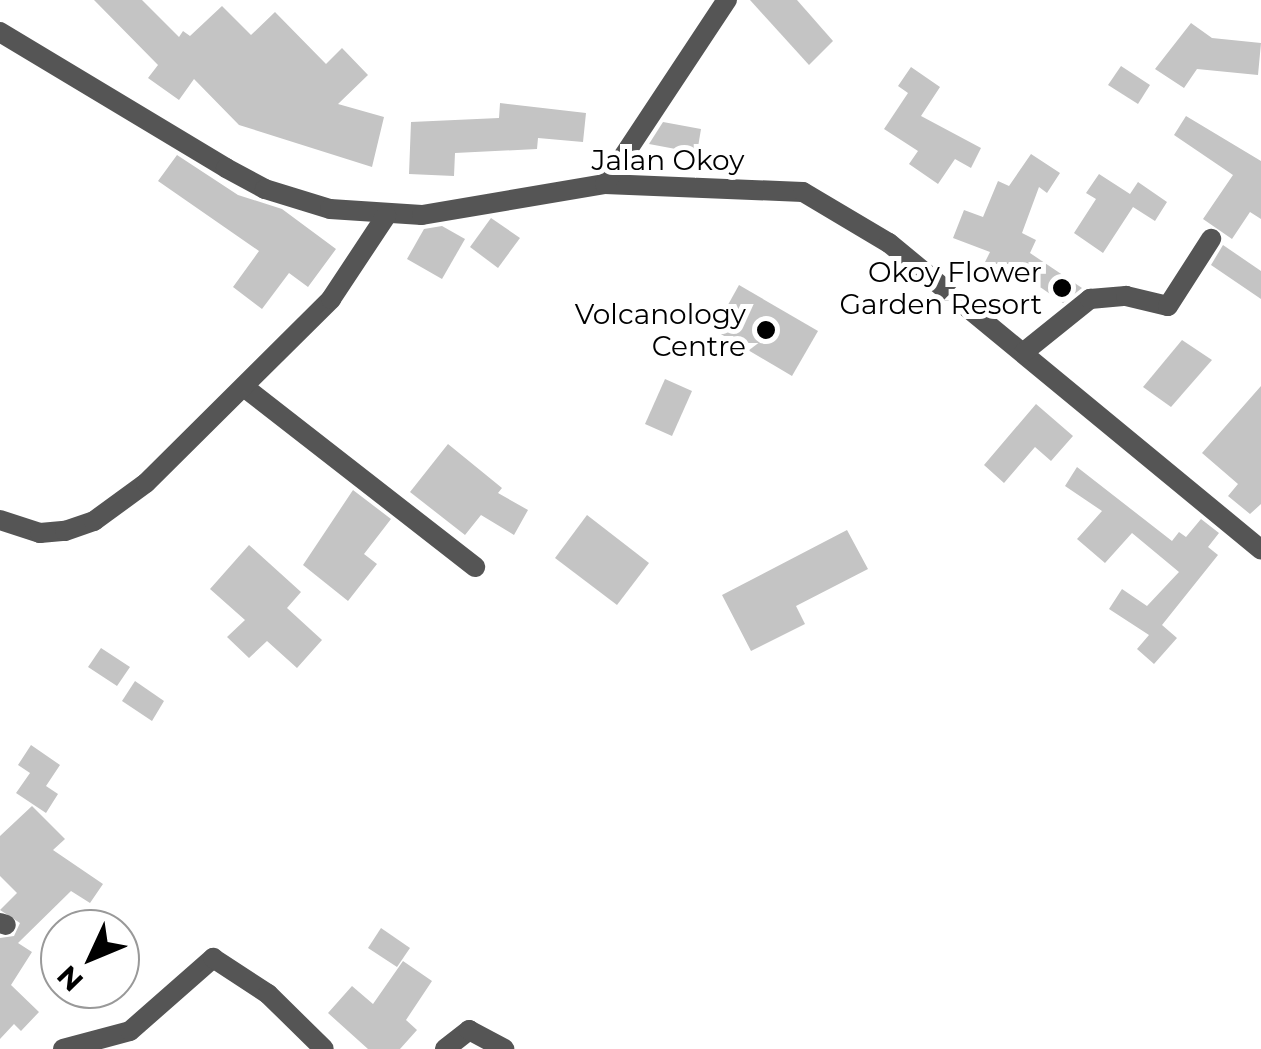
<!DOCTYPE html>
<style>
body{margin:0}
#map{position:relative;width:1261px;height:1049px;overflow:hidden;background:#fff;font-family:Montserrat,sans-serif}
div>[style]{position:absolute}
.building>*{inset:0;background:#c4c4c4}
.street>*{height:20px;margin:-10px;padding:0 10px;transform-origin:10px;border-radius:10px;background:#555}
.dots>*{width:28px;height:28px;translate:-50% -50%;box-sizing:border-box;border:5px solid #fff;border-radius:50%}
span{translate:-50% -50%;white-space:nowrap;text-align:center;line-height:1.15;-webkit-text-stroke:10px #fff;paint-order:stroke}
.street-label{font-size:28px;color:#000}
.poi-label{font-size:28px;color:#000}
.right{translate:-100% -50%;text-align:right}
.north{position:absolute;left:40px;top:909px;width:100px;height:100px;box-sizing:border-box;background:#fff;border:2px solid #999;border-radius:50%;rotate:226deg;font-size:28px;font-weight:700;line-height:40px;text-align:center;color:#000}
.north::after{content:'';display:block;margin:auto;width:35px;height:45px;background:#000;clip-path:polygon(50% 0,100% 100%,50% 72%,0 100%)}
</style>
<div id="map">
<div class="building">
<i style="clip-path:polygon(94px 0,142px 0,179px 37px,183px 31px,190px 36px,222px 6px,251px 35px,275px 12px,326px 64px,342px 48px,368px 75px,338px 104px,384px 117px,372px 167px,239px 125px,194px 79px,179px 100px,148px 78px,158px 65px)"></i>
<i style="clip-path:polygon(750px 0,797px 0,833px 41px,809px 65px)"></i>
<i style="clip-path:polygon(1191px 23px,1212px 38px,1261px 43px,1258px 75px,1197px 69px,1184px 88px,1155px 69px)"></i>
<i style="clip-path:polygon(1121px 66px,1150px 85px,1138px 104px,1108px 85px)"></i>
<i style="clip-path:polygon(911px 67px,940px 87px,921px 116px,981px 148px,971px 168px,955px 159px,938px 184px,909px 164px,918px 151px,884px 129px,908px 93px,898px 86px)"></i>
<i style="clip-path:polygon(500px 103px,586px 113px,583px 142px,538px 138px,537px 149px,455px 153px,454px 176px,409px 174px,411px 122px,499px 118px)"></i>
<i style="clip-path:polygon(1186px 116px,1261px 161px,1261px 219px,1250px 212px,1232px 239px,1203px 219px,1233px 175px,1174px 135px)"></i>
<i style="clip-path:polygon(663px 122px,701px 129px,697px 153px,649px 144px)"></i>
<i style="clip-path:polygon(1031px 154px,1060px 173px,1047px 193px,1039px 187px,1022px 233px,1036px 240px,1030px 253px,1082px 288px,1063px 303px,1020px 273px,1016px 280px,984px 264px,990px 252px,953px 238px,964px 210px,983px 217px,998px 181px,1009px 186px)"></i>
<i style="clip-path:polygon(177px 155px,238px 195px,282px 209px,336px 249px,308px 287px,289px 273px,262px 309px,233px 287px,259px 251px,158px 181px)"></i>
<i style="clip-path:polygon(1099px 174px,1130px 194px,1138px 182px,1167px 202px,1155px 221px,1133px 207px,1103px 253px,1074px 233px,1096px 199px,1086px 193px)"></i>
<i style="clip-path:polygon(491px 218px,520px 238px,498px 268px,470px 247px)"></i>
<i style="clip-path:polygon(442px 226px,465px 239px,442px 279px,407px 259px,424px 229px)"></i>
<i style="clip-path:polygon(1223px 245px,1261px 271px,1261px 299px,1211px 265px)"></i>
<i style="clip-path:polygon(739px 285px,818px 331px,792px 376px,714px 330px)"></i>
<i style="clip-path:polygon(1182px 340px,1212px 360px,1171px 407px,1143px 387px)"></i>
<i style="clip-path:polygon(665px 379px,692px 391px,672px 436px,645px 424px)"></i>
<i style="clip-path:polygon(1261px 386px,1261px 504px,1250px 514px,1228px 496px,1238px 484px,1202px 453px)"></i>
<i style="clip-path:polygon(1036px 404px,1073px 436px,1051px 461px,1035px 447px,1004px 483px,984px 465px)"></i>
<i style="clip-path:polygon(448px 444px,502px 488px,498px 493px,528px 510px,514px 535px,481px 515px,465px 535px,410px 492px)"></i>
<i style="clip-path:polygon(1077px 467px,1172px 541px,1179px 532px,1186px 537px,1201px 519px,1219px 533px,1208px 547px,1218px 555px,1162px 625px,1177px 638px,1154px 664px,1137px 649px,1149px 635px,1109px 609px,1122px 589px,1147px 606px,1179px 572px,1132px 533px,1105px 563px,1077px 539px,1102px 511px,1065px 486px)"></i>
<i style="clip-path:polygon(353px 490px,391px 519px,364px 554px,377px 564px,348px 601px,303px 565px)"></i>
<i style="clip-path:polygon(587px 515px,649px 563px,617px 605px,555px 558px)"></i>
<i style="clip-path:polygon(847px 530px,868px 569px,796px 606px,805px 624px,751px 651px,722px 595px)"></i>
<i style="clip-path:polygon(249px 545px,301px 592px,287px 608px,322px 640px,297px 668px,267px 641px,249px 658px,227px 637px,245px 620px,210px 589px)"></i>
<i style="clip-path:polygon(101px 648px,130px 667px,117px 686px,88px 667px)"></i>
<i style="clip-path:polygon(135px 681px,164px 701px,152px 721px,122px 701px)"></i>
<i style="clip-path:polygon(31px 745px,60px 765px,46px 786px,58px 794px,46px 813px,16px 793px,30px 773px,18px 765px)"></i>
<i style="clip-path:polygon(32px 806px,65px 839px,53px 850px,103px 884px,90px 903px,71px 891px,18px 943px,32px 952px,11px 985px,39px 1012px,21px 1031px,14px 1024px,0 1039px,0 938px,14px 936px,20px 923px,0 910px,17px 893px,0 876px,0 836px)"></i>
<i style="clip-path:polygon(381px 928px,410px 948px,397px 967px,368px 948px)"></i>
<i style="clip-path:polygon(403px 961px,432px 981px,406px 1020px,417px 1030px,400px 1049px,368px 1049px,328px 1013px,352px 986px,373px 1004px)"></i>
</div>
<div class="street">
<i style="left:0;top:32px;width:264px;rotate:31deg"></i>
<i style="left:226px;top:168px;width:44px;rotate:28.3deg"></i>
<i style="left:265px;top:189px;width:68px;rotate:17.1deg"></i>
<i style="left:330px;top:209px;width:92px;rotate:3.7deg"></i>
<i style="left:422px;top:215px;width:186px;rotate:-9.6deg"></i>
<i style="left:605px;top:184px;width:198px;rotate:2.3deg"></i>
<i style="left:803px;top:192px;width:100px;rotate:30.7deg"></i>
<i style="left:889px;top:243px;width:482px;rotate:39.5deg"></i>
<i style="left:605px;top:184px;width:221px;rotate:-56.5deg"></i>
<i style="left:1024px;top:352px;width:85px;rotate:-38.8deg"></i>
<i style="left:1090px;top:299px;width:36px;rotate:-5deg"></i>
<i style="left:1126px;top:296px;width:43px;rotate:13.4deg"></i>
<i style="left:1168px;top:306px;width:80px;rotate:-57.3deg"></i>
<i style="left:244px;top:387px;width:293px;rotate:37.9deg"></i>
<i style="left:0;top:520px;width:42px;rotate:18deg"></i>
<i style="left:40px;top:533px;width:25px;rotate:-5deg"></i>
<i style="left:65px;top:531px;width:31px;rotate:-19deg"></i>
<i style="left:94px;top:521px;width:64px;rotate:-36.2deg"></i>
<i style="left:146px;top:483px;width:261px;rotate:-44.8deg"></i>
<i style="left:331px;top:299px;width:100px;rotate:-56.5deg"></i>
<i style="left:0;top:923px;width:6px;rotate:18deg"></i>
<i style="left:63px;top:1049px;width:69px;rotate:-15deg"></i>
<i style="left:130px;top:1031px;width:111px;rotate:-41.3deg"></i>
<i style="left:213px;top:958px;width:66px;rotate:33.2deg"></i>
<i style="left:268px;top:994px;width:78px;rotate:44.5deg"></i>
<i style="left:445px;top:1049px;width:31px;rotate:-38deg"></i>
<i style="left:469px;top:1030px;width:40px;rotate:28deg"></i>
</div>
<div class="dots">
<i style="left:1062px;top:288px;background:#000"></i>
<i style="left:766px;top:330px;background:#000"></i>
</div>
<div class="street-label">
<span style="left:668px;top:160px">Jalan Okoy</span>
</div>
<div class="poi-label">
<span class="right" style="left:1042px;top:288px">Okoy Flower<br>Garden Resort</span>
<span class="right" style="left:746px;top:330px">Volcanology<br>Centre</span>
</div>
<div class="north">N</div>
</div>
